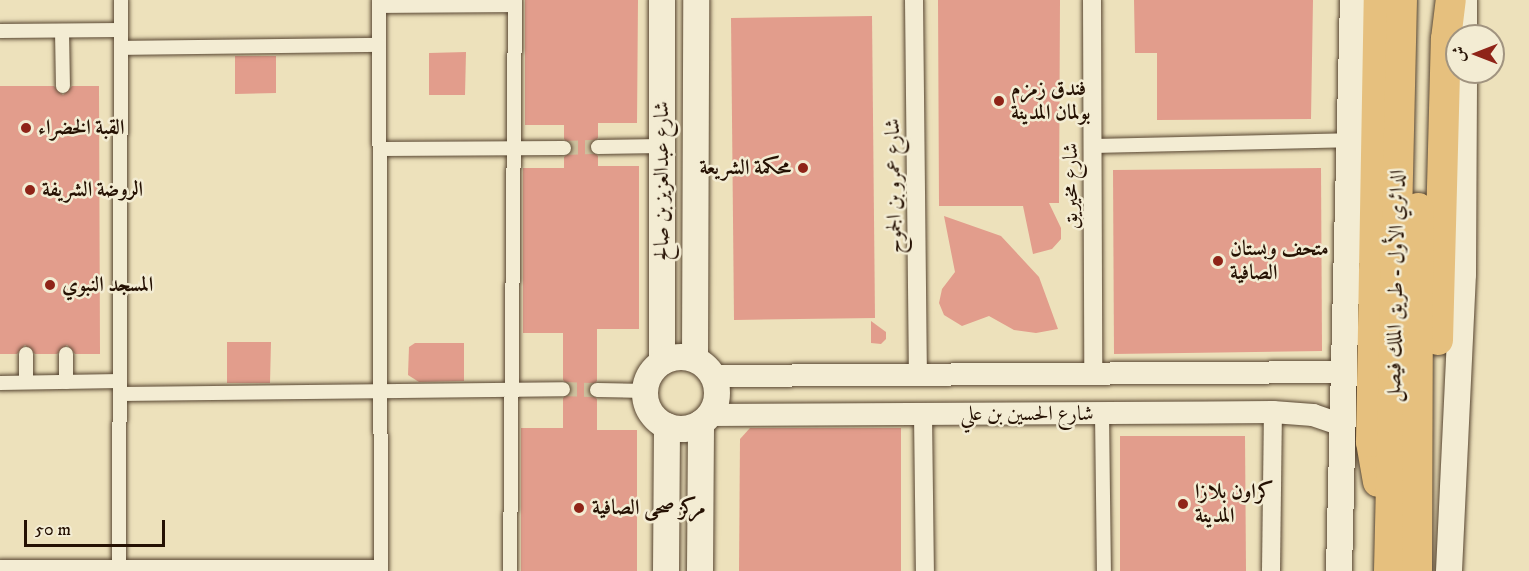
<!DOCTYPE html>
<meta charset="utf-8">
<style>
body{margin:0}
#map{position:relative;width:1529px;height:571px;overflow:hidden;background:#ede1bb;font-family:"IM FELL DW Pica",Amiri,serif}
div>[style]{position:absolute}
.building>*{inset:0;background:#e29d8c}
.pedestrian-tunnel>*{height:14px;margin-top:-7px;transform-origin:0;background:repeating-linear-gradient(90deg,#cfc29f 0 14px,transparent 0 21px)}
.roads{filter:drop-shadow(0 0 2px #574531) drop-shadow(0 0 2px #574531)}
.pedestrian>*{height:14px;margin:-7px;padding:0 7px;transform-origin:7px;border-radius:7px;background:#f3ecd3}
.minor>*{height:18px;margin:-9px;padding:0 9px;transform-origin:9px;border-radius:9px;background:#f3ecd3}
.tertiary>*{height:22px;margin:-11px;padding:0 11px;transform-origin:11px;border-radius:11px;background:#f3ecd3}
.secondary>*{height:26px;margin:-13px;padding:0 13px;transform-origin:13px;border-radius:13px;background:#f3ecd3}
.secondary>.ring{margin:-13px;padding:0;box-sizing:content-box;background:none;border:26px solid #f3ecd3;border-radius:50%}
.trunk>*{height:30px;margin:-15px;padding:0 15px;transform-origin:15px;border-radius:15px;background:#e6c07e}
.dots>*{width:16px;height:16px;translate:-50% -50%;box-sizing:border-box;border:3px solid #f3ecd3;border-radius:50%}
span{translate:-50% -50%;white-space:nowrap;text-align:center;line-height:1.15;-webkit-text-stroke:5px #f3ecd3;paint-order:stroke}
.poi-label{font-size:21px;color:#251103;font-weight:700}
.left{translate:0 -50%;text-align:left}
.right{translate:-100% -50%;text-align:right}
.street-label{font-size:21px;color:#251103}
.north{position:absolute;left:1445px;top:24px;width:60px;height:60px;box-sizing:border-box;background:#f3ecd3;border:2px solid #a19480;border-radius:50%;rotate:270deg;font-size:16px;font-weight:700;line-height:24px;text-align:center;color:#251103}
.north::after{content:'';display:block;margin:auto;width:21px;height:27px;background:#8f2418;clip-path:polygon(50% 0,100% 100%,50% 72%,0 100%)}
.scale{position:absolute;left:24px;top:520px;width:141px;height:27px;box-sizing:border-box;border:3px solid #251103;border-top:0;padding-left:8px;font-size:18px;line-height:21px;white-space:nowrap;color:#251103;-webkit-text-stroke:4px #f3ecd3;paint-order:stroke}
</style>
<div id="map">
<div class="building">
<i style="clip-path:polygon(525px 0,638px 0,637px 123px,598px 123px,598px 138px,589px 147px,598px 156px,598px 166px,639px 166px,639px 329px,597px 329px,597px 381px,588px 390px,597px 399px,597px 430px,637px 430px,637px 571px,521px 571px,521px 428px,563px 428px,563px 398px,572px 389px,563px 380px,563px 333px,523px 333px,523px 168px,564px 168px,564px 157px,573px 149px,564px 139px,564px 125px,525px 125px)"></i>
<i style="clip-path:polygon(938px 0,1060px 0,1059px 203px,1049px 203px,1061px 228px,1061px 239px,1052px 249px,1033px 254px,1023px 206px,939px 206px)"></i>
<i style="clip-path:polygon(1134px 0,1313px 0,1311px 119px,1157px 120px,1157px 53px,1135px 53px)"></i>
<i style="clip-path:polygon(872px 16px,875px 318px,734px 320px,731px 18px)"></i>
<i style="clip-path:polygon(466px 52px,465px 95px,429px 95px,429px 53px)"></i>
<i style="clip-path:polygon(235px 56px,276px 56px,276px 93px,235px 94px)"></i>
<i style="clip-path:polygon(0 86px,54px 86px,63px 95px,72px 86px,99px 86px,100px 354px,75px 354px,67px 345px,57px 354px,35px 354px,25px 345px,17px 354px,0 354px)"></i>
<i style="clip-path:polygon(1321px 168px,1322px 351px,1114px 354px,1113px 170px)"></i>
<i style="clip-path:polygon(944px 216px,1001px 236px,1039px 277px,1058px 329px,1036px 333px,1014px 330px,989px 316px,962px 326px,944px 315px,939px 303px,942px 289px,955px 272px)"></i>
<i style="clip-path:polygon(871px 321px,886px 332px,886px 339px,881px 344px,871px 343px)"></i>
<i style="clip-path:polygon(227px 342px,271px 342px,270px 383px,227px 383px)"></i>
<i style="clip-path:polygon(415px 343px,464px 343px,464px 381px,419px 382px,408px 375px,409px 347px)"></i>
<i style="clip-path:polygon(750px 428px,901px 428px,901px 571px,739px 571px,740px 439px)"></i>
<i style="clip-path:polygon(1120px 436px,1245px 436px,1246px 571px,1120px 571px)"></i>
</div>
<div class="pedestrian-tunnel">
<i style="left:564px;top:148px;width:34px;rotate:-2deg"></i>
<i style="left:563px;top:389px;width:34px;rotate:2deg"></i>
</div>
<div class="roads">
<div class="pedestrian">
<i style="left:379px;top:0;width:571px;rotate:89.8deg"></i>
<i style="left:379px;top:6px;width:136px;rotate:-0.4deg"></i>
<i style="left:0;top:31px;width:121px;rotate:-0.5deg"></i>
<i style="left:62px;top:31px;width:55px;rotate:89deg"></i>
<i style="left:121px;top:48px;width:258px;rotate:-0.7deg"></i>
<i style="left:1093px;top:146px;width:255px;rotate:-1.3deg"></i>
<i style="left:598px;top:147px;width:64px;rotate:-0.9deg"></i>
<i style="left:380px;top:149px;width:184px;rotate:-0.3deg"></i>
<i style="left:26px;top:354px;width:28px;rotate:90deg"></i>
<i style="left:66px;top:354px;width:28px;rotate:90deg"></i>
<i style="left:0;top:383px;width:120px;rotate:-1deg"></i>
<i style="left:597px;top:390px;width:48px;rotate:1.2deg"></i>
<i style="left:120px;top:394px;width:443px;rotate:-0.6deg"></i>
<i style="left:1102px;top:413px;width:158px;rotate:89.3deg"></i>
<i style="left:0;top:567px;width:381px"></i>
<i style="left:119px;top:571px;width:571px;rotate:-89.8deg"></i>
<i style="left:510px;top:571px;width:571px;rotate:-89.5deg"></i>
</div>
<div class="minor">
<i style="left:914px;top:0;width:372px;rotate:89.4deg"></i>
<i style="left:1092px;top:0;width:373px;rotate:89.8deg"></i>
<i style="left:923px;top:414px;width:157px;rotate:89.3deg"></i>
<i style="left:1271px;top:571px;width:159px;rotate:-89.3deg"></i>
</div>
<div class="tertiary">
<i style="left:714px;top:376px;width:629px;rotate:-0.36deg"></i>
<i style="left:709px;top:415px;width:564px;rotate:-0.3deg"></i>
<i style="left:1273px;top:412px;width:40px;rotate:4.3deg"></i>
<i style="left:1313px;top:415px;width:31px;rotate:19deg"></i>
</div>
<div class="secondary">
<i style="left:662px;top:0;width:362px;rotate:90deg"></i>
<i style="left:1464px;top:36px;width:36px;rotate:-90deg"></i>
<i class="ring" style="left:645px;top:357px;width:46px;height:46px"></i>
<i style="left:695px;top:359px;width:359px;rotate:-89.8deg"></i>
<i style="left:666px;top:571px;width:145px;rotate:-89.6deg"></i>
<i style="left:700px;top:571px;width:148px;rotate:-89.6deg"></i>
<i style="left:1339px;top:571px;width:571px;rotate:-88.6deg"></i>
<i style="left:1449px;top:571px;width:297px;rotate:-87.3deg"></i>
<i style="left:1463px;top:274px;width:202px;rotate:-89.7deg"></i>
</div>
<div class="trunk">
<i style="left:1438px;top:340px;width:301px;rotate:-88.5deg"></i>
<i style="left:1446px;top:39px;width:39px;rotate:-83deg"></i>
<i style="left:1378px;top:482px;width:41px;rotate:-99.9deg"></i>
<i style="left:1371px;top:442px;width:442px;rotate:-89deg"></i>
<i style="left:1389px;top:571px;width:571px;rotate:-88.7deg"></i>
<i style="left:1417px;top:571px;width:363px;rotate:-89.8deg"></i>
</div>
</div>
<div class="dots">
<i style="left:999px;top:101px;background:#8f2418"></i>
<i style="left:26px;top:128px;background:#8f2418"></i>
<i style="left:803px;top:168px;background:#8f2418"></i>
<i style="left:30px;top:190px;background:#8f2418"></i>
<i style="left:1218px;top:261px;background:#8f2418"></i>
<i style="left:50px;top:285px;background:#8f2418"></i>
<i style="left:1183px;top:504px;background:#8f2418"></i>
<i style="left:579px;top:508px;background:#8f2418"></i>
</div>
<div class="poi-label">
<span class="left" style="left:1011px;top:101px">فندق زمزم<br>بولمان المدينة</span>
<span class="left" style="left:38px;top:128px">القبة الخضراء</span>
<span class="right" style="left:791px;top:168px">محكمة الشريعة</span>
<span class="left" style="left:42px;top:190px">الروضة الشريفة</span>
<span class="left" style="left:1230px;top:261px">متحف وبستان<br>الصافية</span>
<span class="left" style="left:62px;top:285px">المسجد النبوي</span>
<span class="left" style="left:1195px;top:504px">كراون بلازا<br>المدينة</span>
<span class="left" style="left:592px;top:508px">مركز صحى الصافية</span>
</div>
<div class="street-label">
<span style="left:662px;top:181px;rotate:-90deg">شارع عبدالعزيز بن صالح</span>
<span style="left:894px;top:186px;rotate:-91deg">شارع عمرو بن الجموح</span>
<span style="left:1071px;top:186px;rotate:-90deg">شارع مخيريق</span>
<span style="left:1396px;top:286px;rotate:-89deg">الدائري الأول - طريق الملك فيصل</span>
<span style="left:1027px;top:414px">شارع الحسين بن علي</span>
</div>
<div class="north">ش</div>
<div class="scale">50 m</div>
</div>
